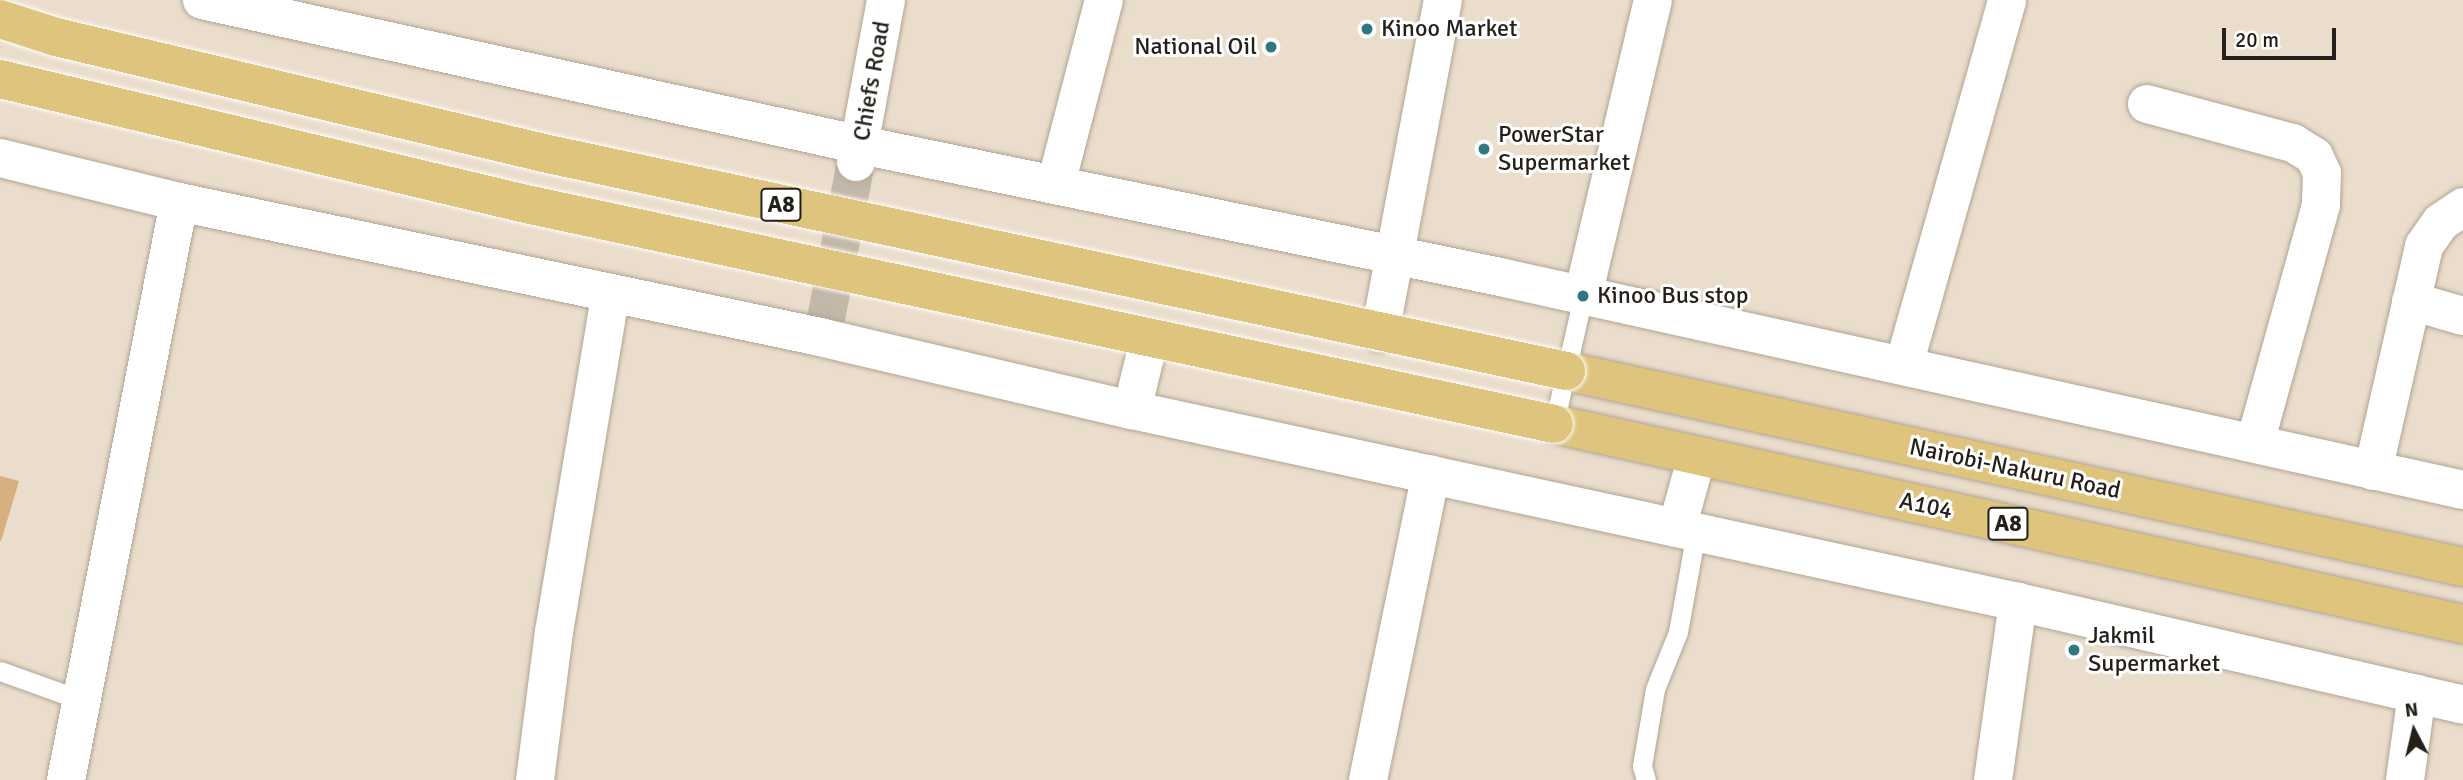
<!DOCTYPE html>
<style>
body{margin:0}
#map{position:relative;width:2463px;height:780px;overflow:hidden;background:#ebddcc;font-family:Signika,sans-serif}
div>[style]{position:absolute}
.building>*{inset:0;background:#d8b07f}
.minor-tunnel>*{height:38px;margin-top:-19px;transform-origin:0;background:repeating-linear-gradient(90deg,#c3b7a8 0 38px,transparent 0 57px)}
.roads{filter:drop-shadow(0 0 2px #b1a494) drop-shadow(0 0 2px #b1a494)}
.service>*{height:19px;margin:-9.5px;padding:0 9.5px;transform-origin:9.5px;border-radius:9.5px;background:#fff}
.minor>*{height:38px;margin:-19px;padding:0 19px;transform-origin:19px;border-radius:19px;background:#fff}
.trunk>*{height:38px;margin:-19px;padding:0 19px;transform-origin:19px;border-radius:19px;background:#dec47c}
.bridges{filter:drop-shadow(0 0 2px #fff) drop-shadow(0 0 2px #fff)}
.trunk-bridge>*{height:38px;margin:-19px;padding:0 19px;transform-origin:19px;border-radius:19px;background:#dec47c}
.dots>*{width:19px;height:19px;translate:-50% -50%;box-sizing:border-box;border:4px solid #fff;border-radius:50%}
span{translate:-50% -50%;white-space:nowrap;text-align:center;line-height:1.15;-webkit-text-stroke:6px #fff;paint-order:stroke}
.shield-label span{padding:2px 5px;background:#fff;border:2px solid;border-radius:5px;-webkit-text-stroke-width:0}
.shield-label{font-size:23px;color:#241f19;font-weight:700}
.poi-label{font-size:24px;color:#241f19}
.left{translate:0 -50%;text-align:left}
.right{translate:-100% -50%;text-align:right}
.street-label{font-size:24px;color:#241f19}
.north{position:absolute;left:2379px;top:696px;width:70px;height:70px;-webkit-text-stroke:5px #fff;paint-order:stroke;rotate:353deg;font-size:19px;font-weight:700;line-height:28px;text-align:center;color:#241f19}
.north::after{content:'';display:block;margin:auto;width:24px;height:32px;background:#241f19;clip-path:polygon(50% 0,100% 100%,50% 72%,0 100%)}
.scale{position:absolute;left:2222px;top:28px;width:114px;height:32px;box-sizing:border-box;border:4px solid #241f19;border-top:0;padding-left:9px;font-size:21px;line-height:24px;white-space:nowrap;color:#241f19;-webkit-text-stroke:5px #fff;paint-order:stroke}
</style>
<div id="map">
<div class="building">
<i style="clip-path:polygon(0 476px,19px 481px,1px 541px,0 541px)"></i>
</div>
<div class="minor-tunnel">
<i style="left:826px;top:319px;width:160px;rotate:-79.2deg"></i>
</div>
<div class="roads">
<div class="service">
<i style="left:1554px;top:424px;width:131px;rotate:-77.2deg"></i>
<i style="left:0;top:671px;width:86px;rotate:19.7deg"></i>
<i style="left:1646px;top:780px;width:15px;rotate:-106deg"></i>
<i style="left:1642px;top:766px;width:78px;rotate:-80.4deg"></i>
<i style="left:1655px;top:689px;width:61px;rotate:-68deg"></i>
<i style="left:1678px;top:632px;width:102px;rotate:-79.8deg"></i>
</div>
<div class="minor">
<i style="left:202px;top:0;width:675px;rotate:12.41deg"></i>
<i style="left:861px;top:145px;width:652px;rotate:11.67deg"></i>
<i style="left:1500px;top:277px;width:986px;rotate:12.47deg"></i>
<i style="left:2147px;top:104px;width:151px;rotate:15deg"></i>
<i style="left:2293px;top:143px;width:25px;rotate:32deg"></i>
<i style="left:2314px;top:156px;width:19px;rotate:65deg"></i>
<i style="left:2322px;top:173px;width:32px;rotate:92deg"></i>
<i style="left:2321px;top:205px;width:247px;rotate:105.5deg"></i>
<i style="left:0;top:158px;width:184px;rotate:13.8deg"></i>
<i style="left:179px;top:202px;width:655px;rotate:11.89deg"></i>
<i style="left:820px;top:337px;width:320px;rotate:13.2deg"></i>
<i style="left:1132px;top:410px;width:907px;rotate:12.23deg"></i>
<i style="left:2018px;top:602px;width:457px;rotate:13deg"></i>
<i style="left:856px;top:162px;width:165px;rotate:-79.5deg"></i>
<i style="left:1056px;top:184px;width:190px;rotate:-75.4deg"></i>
<i style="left:1583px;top:296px;width:304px;rotate:-76.7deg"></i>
<i style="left:2411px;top:301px;width:54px;rotate:16.1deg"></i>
<i style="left:1380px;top:333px;width:339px;rotate:-79.3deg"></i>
<i style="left:1904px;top:365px;width:379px;rotate:-74.2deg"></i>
<i style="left:1132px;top:410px;width:72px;rotate:-76.3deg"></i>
<i style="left:2373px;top:471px;width:231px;rotate:-77.2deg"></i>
<i style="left:2424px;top:246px;width:29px;rotate:-55deg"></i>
<i style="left:2441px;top:222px;width:27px;rotate:-34deg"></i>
<i style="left:1677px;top:528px;width:75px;rotate:-74.5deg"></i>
<i style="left:66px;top:780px;width:589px;rotate:-78.94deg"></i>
<i style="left:535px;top:780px;width:149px;rotate:-82.7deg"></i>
<i style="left:554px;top:632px;width:341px;rotate:-80.5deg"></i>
<i style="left:1368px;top:780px;width:312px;rotate:-78.4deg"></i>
<i style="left:1993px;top:780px;width:180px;rotate:-82deg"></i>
<i style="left:2405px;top:780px;width:87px;rotate:-82.1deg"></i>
</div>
<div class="trunk">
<i style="left:1566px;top:371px;width:918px;rotate:12.33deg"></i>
<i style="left:1554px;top:424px;width:931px;rotate:12.41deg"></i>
</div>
</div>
<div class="bridges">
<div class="trunk-bridge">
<i style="left:0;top:19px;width:59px;rotate:17.8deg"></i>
<i style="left:56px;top:37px;width:506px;rotate:13.38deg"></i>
<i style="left:548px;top:154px;width:1041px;rotate:12.03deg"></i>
<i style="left:0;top:79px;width:541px;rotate:13.37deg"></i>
<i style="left:526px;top:204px;width:1051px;rotate:12.08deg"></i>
</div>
</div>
<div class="dots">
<i style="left:1367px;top:29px;background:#307880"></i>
<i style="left:1271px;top:47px;background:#307880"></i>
<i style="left:1484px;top:149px;background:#307880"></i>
<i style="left:1583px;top:296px;background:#307880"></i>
<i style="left:2074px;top:650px;background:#307880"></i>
</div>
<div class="shield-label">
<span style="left:781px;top:205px">A8</span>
<span style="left:2008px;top:524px">A8</span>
</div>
<div class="poi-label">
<span class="left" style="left:1381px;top:29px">Kinoo Market</span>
<span class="right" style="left:1257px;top:47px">National Oil</span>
<span class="left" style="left:1498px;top:149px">PowerStar<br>Supermarket</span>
<span class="left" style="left:1597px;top:296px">Kinoo Bus stop</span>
<span class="left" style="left:2088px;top:650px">Jakmil<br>Supermarket</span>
</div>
<div class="street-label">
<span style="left:872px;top:81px;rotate:-80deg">Chiefs Road</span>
<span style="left:2015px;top:469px;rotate:12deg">Nairobi-Nakuru Road</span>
<span style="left:1926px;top:506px;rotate:12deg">A104</span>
</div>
<div class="north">N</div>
<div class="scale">20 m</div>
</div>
